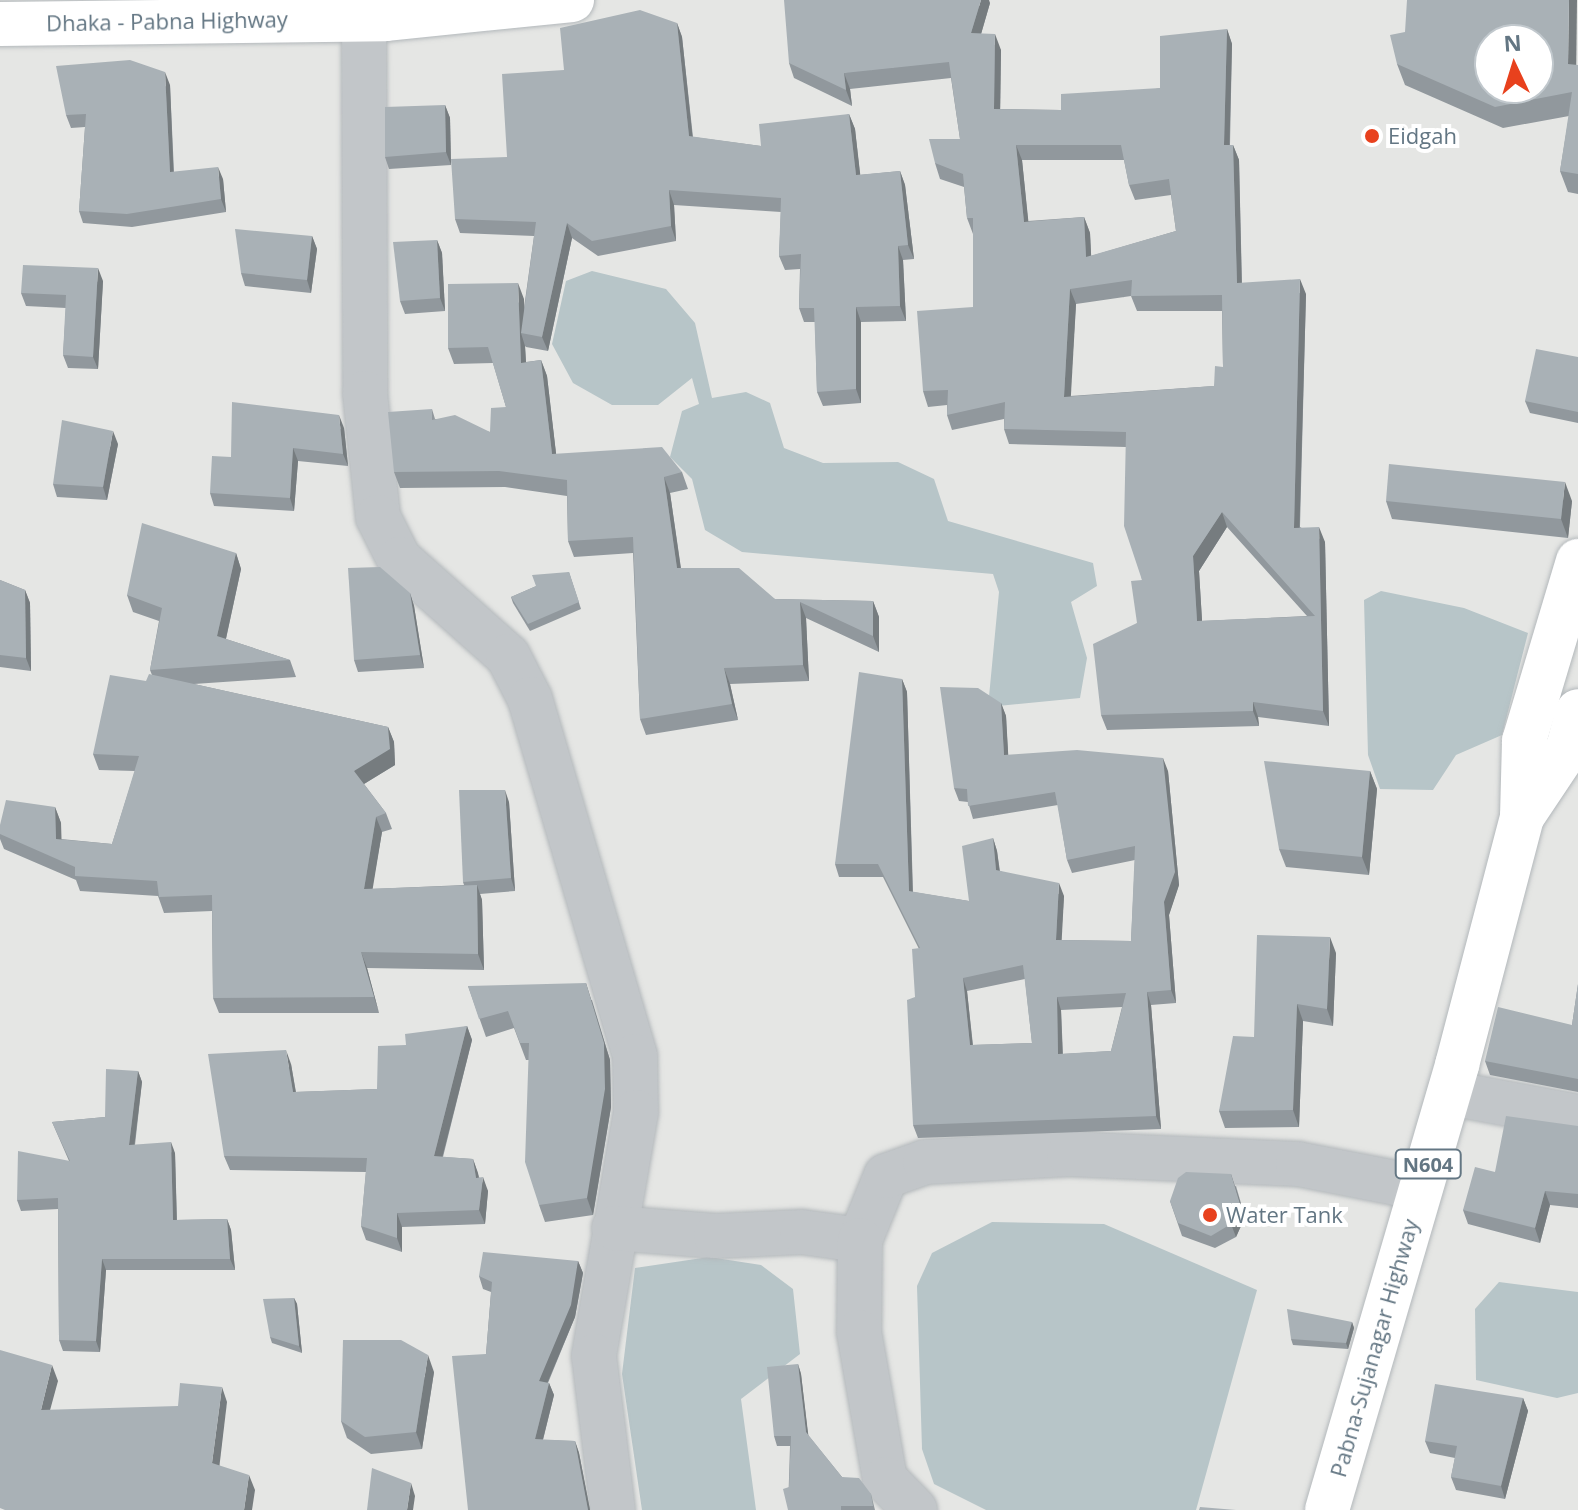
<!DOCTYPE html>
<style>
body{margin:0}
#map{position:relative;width:1578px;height:1510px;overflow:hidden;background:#f5f5f1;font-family:"Open Sans",sans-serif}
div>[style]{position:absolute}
.built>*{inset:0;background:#e5e6e4}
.water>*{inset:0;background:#b7c5c8}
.roads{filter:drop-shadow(0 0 2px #b3b8bb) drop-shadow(0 0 2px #b3b8bb)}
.minor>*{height:44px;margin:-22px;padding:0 22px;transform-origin:22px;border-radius:22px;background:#c2c6c9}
.major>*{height:44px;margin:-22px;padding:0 22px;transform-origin:22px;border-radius:22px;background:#fff}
.highway>*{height:44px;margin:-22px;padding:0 22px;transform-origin:22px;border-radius:22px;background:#fff}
.wall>*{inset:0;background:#91989d}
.shaded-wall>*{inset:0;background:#767c7f}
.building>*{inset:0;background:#a9b1b6}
.dots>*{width:22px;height:22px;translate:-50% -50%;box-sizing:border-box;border:4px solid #fff;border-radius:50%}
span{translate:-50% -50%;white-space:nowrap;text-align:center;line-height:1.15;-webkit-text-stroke:8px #fff;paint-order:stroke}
.shield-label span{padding:2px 6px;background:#fff;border:2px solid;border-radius:6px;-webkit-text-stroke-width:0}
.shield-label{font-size:20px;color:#637683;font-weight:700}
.street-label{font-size:22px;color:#637683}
.poi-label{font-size:22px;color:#637683}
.left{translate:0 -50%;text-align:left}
.north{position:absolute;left:1474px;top:24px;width:80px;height:80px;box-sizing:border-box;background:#fff;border:2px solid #c1c8cd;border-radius:50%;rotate:356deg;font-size:22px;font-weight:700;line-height:32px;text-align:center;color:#637683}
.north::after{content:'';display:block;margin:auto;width:28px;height:36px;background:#e8411d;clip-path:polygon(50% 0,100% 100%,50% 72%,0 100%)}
</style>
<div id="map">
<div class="built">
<i style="clip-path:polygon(evenodd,0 0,1578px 0,1578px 1510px,0 1510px,0 0,1490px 40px,1538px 40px,1538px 88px,1490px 88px,1490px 40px)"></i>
</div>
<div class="water">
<i style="clip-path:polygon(592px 271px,666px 289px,695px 323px,712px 398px,746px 392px,770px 403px,784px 448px,823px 463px,898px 462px,934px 479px,948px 521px,1093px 563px,1097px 586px,1071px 602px,1087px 658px,1080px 698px,988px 707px,999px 592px,993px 574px,742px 552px,705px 530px,692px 479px,670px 457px,682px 411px,699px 404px,692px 378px,658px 405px,612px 405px,573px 383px,552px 344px,566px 281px)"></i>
<i style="clip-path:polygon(1381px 591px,1464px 608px,1528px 633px,1502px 735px,1456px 755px,1433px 790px,1380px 789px,1368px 755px,1364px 600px)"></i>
<i style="clip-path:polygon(992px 1222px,1104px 1224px,1257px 1290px,1196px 1510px,986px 1510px,934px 1484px,922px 1449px,917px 1286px,932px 1253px)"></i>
<i style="clip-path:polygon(709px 1257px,761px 1265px,793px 1289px,800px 1354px,741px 1399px,756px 1510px,642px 1510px,622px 1374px,635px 1268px)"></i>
<i style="clip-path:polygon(1499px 1282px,1578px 1292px,1578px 1393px,1557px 1398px,1476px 1380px,1475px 1309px)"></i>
</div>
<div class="roads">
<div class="minor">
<i style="left:364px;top:19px;width:374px;rotate:89.8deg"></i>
<i style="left:365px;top:393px;width:125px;rotate:84deg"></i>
<i style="left:378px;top:517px;width:47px;rotate:63.4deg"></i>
<i style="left:399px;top:559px;width:146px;rotate:41.7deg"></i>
<i style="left:508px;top:656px;width:48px;rotate:62.9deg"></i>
<i style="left:530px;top:699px;width:372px;rotate:73.6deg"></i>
<i style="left:635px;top:1056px;width:56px;rotate:89deg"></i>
<i style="left:636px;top:1112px;width:248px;rotate:99.8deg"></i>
<i style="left:594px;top:1356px;width:155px;rotate:83deg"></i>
<i style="left:1449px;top:1093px;width:131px;rotate:10.5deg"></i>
<i style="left:614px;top:1228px;width:102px;rotate:4.5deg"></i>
<i style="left:716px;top:1236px;width:86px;rotate:-2.7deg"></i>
<i style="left:802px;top:1232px;width:59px;rotate:7.9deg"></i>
<i style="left:860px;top:1240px;width:69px;rotate:-67.9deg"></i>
<i style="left:886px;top:1176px;width:41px;rotate:-19.7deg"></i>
<i style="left:925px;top:1162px;width:144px;rotate:-3.2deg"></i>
<i style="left:1069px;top:1154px;width:229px;rotate:2.5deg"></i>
<i style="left:1298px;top:1164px;width:125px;rotate:11deg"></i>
<i style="left:860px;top:1240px;width:92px;rotate:90.6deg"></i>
<i style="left:859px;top:1332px;width:149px;rotate:80deg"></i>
<i style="left:885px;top:1479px;width:43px;rotate:45.9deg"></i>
</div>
<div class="major">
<i style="left:0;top:24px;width:385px;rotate:-0.7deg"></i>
<i style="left:385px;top:19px;width:188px;rotate:-5.8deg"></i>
</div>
<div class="highway">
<i style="left:1522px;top:817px;width:83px;rotate:-56.3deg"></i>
<i style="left:1568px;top:748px;width:38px;rotate:-75deg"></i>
<i style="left:1327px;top:1510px;width:464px;rotate:-73.7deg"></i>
<i style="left:1457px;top:1065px;width:256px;rotate:-75.3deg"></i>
<i style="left:1522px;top:817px;width:76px;rotate:-88.5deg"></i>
<i style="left:1524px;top:741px;width:188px;rotate:-73.3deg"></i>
</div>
</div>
<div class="wall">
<i style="clip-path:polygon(evenodd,990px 3px,981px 34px,1001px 50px,1000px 109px,1061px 110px,1160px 88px,1227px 29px,1232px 44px,1230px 145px,1233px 145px,1239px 160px,1242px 283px,1306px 294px,1300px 527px,1325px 542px,1329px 726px,1258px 717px,1259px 726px,1107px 730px,1101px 715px,1137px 623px,1142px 580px,1126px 447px,1009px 444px,1004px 429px,1004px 419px,952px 430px,947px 415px,947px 405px,928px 407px,923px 391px,973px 307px,973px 234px,967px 218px,964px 187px,940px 179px,935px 163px,960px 139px,951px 78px,850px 89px,852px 106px,794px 78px,789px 63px,990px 3px,1022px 160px,1124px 160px,1129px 185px,1135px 200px,1171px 195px,1176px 231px,1091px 256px,1090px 233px,1084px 217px,1028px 221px,1022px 160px,990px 3px,1131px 296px,1137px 311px,1222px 311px,1223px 367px,1214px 386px,1070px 396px,1076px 304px,1131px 296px,990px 3px,1227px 527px,1307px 616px,1202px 621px,1199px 571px,1227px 527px)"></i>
<i style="clip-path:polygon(677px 23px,682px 37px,693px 137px,761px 146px,849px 114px,855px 129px,860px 175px,900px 171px,905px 185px,914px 259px,903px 260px,906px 321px,861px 322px,861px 403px,823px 406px,817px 392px,815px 322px,804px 322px,799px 308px,800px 269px,785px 270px,779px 256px,781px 212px,674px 205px,676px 241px,598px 256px,572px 238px,548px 351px,526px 347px,525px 346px,526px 362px,541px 360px,547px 376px,556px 454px,682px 472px,688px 489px,670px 493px,681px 568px,775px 599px,873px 601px,879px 617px,879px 652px,806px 618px,809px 681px,730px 684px,738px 720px,646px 735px,640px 719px,633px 553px,574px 557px,568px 541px,567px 496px,505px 487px,400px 488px,394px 472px,432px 409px,435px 419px,490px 432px,506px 407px,493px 363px,454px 364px,448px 348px,524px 299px,524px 308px,534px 236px,460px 233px,455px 219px,507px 157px,564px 70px)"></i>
<i style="clip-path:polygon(1397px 64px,1578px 65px,1578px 194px,1568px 192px,1560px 171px,1569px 116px,1503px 128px,1405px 85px)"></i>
<i style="clip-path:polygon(170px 85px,174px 172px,223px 179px,226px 212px,132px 227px,83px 223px,79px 211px,85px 127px,71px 128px,66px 115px)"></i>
<i style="clip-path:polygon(445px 105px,450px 118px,451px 165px,389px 169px,385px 157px)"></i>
<i style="clip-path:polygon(312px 236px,317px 249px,311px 293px,245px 286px,241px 273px)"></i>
<i style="clip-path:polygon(437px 240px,442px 253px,445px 311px,405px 314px,400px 301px)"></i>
<i style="clip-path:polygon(103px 281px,98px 369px,68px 368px,63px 355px,66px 308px,26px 306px,21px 293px)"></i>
<i style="clip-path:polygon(1578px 357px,1578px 423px,1530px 413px,1525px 401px)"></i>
<i style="clip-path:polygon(344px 428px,348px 466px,298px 461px,294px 511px,214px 506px,210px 493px,231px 457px)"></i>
<i style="clip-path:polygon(118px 444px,107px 500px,57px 497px,53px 484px)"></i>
<i style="clip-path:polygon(1386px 501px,1572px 501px,1568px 538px,1392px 519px)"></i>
<i style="clip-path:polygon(236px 553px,241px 569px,226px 639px,290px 660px,296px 677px,194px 684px,388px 727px,394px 742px,395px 765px,364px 784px,386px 813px,392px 829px,382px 832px,372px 889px,464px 885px,463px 882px,509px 802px,515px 891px,480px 894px,482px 900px,484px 970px,367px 968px,379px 1013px,219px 1013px,213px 998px,212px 911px,164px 913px,158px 896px,80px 891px,76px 880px,4px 849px,0 839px,0 825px,55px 807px,61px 823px,61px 839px,112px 844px,135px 771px,99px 770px,93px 754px,152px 675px,150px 670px,159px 621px,133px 612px,127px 595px)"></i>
<i style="clip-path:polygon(569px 572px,581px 609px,530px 631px,513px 603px,511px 597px)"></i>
<i style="clip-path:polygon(0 580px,25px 590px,30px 603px,31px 671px,0 667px)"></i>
<i style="clip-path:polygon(410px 593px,414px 606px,424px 668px,358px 672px,354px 660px)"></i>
<i style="clip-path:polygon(evenodd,902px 679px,907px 692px,913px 892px,969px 901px,993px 838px,997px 851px,1000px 871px,1064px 896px,1061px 940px,1131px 941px,1135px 860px,1072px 873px,1067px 860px,1058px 805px,973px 819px,968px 802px,959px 801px,954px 788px,1001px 703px,1006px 716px,1008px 755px,1168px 771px,1179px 885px,1169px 915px,1176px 1003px,1151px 1005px,1161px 1129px,918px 1138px,913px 1125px,915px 997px,919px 949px,883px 877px,839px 877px,835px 864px,902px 679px,1025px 979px,1032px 1043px,973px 1045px,967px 991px,1025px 979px,902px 679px,1122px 1007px,1111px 1051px,1063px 1054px,1061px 1010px,1122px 1007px)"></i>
<i style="clip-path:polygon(1370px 771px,1377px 789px,1369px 875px,1286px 867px,1279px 849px)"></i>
<i style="clip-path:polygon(1336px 953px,1333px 1026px,1303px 1021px,1299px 1127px,1225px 1128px,1219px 1111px,1254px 1037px)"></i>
<i style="clip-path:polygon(1578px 984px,1578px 1092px,1490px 1075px,1485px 1061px,1572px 1025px)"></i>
<i style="clip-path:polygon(468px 986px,592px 1000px,610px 1060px,611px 1107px,593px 1215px,545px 1222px,539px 1205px,529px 1060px,526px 1060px,514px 1028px,486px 1037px)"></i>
<i style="clip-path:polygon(467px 1026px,472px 1040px,443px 1157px,473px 1159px,479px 1177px,488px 1191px,485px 1224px,402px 1227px,402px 1252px,366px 1240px,361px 1226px,366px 1172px,230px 1170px,224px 1156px,291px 1064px,296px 1092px,377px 1089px,406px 1045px)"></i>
<i style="clip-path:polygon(138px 1071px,142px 1082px,135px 1145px,175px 1153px,177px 1220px,227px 1219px,231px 1230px,235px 1270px,106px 1270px,100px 1352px,63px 1351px,59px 1340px,58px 1209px,21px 1211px,17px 1200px,69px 1161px,52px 1122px,105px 1117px)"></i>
<i style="clip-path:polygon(1578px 1126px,1578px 1208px,1550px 1205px,1540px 1243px,1468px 1224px,1463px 1210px,1495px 1172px)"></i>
<i style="clip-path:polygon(1236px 1186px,1245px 1217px,1236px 1237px,1215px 1248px,1182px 1236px,1170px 1201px)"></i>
<i style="clip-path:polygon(578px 1261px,583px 1273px,575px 1317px,548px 1383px,549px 1383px,554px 1395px,543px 1440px,575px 1441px,579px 1453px,590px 1510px,468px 1510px,486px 1354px,491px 1292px,483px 1289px,479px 1276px)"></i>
<i style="clip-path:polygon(294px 1298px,297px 1304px,302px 1353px,272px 1343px,270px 1337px)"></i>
<i style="clip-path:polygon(1352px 1322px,1354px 1328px,1348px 1349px,1293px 1345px,1291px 1339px)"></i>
<i style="clip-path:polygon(798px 1364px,801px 1374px,808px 1435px,842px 1477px,871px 1494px,875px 1510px,788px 1510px,790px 1446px,777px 1446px,774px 1436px)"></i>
<i style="clip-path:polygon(434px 1372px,422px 1449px,371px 1454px,347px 1438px,341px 1421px)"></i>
<i style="clip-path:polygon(1523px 1398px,1528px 1411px,1505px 1499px,1456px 1490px,1451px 1477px,1455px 1458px,1430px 1453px,1425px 1441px)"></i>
</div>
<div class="shaded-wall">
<i style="clip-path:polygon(981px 0,989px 0,990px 3px,977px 48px,971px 33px)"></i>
<i style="clip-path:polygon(1569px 0,1577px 0,1576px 85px,1568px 64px)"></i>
<i style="clip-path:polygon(677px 23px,682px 37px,694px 151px,689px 136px)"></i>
<i style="clip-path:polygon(1227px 29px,1232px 44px,1229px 160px,1224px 145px)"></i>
<i style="clip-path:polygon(995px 34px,1001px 50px,1000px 124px,994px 109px)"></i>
<i style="clip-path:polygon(165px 72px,170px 85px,174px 185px,170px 172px)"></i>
<i style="clip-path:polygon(844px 73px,850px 89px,852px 106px,846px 90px)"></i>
<i style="clip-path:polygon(445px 105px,450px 118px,451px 165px,446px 152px)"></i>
<i style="clip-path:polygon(849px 114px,855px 129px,862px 190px,856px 175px)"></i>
<i style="clip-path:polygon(1016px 145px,1022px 160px,1030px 237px,1024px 222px)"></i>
<i style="clip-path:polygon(1233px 145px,1239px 160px,1242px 298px,1237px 283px)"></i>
<i style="clip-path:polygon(218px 167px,223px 179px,226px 212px,221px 199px)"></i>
<i style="clip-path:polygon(900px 171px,905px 185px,914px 259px,908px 245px)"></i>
<i style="clip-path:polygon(669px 190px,674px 205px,676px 241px,671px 226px)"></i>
<i style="clip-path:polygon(1084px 217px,1090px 233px,1092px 272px,1086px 257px)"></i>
<i style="clip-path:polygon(567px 223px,572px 238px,548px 351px,542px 337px)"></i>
<i style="clip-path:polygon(312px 236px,317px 249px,311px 293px,307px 280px)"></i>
<i style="clip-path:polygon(437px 240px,442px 253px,445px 311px,440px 298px)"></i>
<i style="clip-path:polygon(898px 246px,903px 260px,906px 321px,900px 306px)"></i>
<i style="clip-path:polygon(98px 268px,103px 281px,98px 369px,93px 357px)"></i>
<i style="clip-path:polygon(1300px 279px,1306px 294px,1299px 543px,1294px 528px)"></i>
<i style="clip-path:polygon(518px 283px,524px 299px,525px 333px,521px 333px,525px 346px,527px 379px,521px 363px)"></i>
<i style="clip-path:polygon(1070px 289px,1076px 304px,1070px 412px,1064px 397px)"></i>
<i style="clip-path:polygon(856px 307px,861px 322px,861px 403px,856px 389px)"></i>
<i style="clip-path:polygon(541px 360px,547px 376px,558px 470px,552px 454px)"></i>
<i style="clip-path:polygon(339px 415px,344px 428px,348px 466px,343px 454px)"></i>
<i style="clip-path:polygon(113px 431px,118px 444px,107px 500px,103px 487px)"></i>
<i style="clip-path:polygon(293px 448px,298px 461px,294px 511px,290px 498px)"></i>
<i style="clip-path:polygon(664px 477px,670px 493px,683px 584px,677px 568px)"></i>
<i style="clip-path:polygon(1565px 482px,1572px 501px,1568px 538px,1561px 519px)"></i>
<i style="clip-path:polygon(1222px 512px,1227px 527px,1199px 571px,1203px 636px,1197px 621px,1193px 556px)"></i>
<i style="clip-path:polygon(1319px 527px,1325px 542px,1329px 726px,1323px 711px)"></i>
<i style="clip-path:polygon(236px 553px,241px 569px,223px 652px,217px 636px)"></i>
<i style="clip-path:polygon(25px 590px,30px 603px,31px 671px,26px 658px)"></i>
<i style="clip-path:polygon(410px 593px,414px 606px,424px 668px,420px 655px)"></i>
<i style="clip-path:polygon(873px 601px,879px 617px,879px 652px,873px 636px)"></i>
<i style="clip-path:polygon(800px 602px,806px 618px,809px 681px,803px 665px)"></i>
<i style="clip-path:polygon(724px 668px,730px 684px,738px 720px,732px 704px)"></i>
<i style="clip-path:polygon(902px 679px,907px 692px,913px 904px,909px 891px)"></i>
<i style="clip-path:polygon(1253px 702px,1258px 717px,1259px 726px,1253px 711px)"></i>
<i style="clip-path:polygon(1001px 703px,1006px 716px,1009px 768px,1004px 755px)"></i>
<i style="clip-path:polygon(388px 727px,394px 742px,395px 765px,359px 787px,354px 771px)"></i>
<i style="clip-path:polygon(1163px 758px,1168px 771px,1179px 885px,1169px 915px,1176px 1003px,1171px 990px,1164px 902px)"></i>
<i style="clip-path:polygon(1370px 771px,1377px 789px,1369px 875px,1362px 857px)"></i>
<i style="clip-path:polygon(505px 790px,509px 802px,515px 891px,511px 878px)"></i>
<i style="clip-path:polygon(55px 807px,61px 823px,62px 854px,56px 839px)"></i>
<i style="clip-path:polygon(376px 817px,382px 832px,370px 905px,364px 889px)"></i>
<i style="clip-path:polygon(993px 838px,997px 851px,1001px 883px,996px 870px)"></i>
<i style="clip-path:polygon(1059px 883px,1064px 896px,1061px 953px,1056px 940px)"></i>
<i style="clip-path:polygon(477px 885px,482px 900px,484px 970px,478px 954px)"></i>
<i style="clip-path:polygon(1330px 937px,1336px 953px,1333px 1026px,1327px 1009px)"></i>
<i style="clip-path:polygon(361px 952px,367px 968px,379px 1013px,374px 997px)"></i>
<i style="clip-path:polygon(963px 978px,967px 991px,974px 1058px,970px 1045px)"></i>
<i style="clip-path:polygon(586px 983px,610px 1060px,611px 1107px,593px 1215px,587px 1198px)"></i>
<i style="clip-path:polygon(1147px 992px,1151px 1005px,1161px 1129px,1156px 1116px)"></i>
<i style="clip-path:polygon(1057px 997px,1061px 1010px,1063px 1067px,1058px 1054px)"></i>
<i style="clip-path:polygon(1297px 1004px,1303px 1021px,1299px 1127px,1293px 1110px)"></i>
<i style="clip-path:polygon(467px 1026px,472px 1040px,439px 1170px,434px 1156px)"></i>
<i style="clip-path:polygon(286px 1050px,291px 1064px,298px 1106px,293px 1092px)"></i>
<i style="clip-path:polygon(138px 1071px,142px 1082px,133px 1156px,129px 1145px)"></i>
<i style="clip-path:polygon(171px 1142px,175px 1153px,177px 1231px,173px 1220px)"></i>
<i style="clip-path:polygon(473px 1159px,478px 1173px,481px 1192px,476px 1178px)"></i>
<i style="clip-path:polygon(1231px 1174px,1245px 1217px,1236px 1237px,1231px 1224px)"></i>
<i style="clip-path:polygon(483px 1177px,488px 1191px,485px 1224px,479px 1210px)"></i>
<i style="clip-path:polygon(1545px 1191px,1550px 1205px,1540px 1243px,1535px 1228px)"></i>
<i style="clip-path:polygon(397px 1213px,402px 1227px,402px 1252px,397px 1238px)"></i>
<i style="clip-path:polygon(227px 1219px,231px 1230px,235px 1270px,230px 1259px)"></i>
<i style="clip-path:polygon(102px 1259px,106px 1270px,100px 1352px,96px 1341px)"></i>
<i style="clip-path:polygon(578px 1261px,583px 1273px,575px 1317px,543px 1393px,539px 1381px)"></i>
<i style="clip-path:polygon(294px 1298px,297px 1304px,302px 1353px,299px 1346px)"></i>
<i style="clip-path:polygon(1352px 1322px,1354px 1328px,1348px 1349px,1346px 1343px)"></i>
<i style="clip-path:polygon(428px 1355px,434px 1372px,422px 1449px,416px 1432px)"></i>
<i style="clip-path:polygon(798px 1364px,801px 1374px,809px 1441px,806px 1432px)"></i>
<i style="clip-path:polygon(52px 1365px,58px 1381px,46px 1425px,41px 1410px)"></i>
<i style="clip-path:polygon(549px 1383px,554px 1395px,540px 1451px,535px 1439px)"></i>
<i style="clip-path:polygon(222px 1387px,227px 1402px,218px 1478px,212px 1463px)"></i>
<i style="clip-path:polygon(1523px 1398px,1528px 1411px,1505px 1499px,1501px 1486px)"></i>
<i style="clip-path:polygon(575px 1441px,579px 1453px,590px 1510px,588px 1510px)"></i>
<i style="clip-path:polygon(249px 1475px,255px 1490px,252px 1510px,244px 1510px)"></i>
<i style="clip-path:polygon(411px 1483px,415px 1496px,413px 1510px,407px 1510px)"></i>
</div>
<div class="building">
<i style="clip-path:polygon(evenodd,784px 0,981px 0,971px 33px,995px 34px,994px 109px,1061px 110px,1061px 94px,1160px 88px,1160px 36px,1227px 29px,1224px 145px,1233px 145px,1237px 283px,1300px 279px,1294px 528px,1319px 527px,1323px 711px,1253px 702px,1253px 711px,1101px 715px,1093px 644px,1137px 623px,1131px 581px,1142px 580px,1124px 526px,1126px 432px,1004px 429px,1005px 402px,947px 415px,948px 390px,923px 391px,917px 311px,973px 307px,973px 218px,967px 218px,963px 174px,935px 163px,929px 139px,960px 139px,949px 62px,844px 73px,846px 90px,789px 63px,784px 0,1016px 145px,1121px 145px,1129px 185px,1169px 179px,1176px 231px,1086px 257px,1084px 217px,1024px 222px,1016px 145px,784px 0,1132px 280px,1131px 296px,1222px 295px,1223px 367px,1215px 366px,1214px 386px,1064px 397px,1070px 289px,1132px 280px,784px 0,1222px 512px,1315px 616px,1197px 621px,1193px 556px,1222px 512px)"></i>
<i style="clip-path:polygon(evenodd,1407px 0,1569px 0,1568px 64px,1578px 65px,1578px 174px,1560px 171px,1572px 92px,1495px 107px,1397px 64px,1390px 35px,1405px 32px,1407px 0,1490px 40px,1538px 40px,1538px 88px,1490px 88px,1490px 40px)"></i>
<i style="clip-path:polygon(640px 10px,677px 23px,689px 136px,761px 146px,759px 124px,849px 114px,856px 175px,900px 171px,908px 245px,898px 246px,900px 306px,856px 307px,856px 389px,817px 392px,814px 308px,799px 308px,801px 254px,779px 256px,781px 198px,669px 190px,671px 226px,592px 241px,567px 223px,542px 337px,521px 333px,536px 222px,455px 219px,451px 159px,507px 157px,502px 74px,564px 70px,560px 28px)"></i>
<i style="clip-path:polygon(130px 60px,165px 72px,170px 172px,218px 167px,221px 199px,127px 214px,79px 211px,86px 114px,66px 115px,56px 66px)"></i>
<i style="clip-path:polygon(445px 105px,446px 152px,385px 157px,385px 107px)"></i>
<i style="clip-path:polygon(235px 229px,312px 236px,307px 280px,241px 273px)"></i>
<i style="clip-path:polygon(437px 240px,440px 298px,400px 301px,393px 242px)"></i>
<i style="clip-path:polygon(23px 265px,98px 268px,93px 357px,63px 355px,66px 295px,21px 293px)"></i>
<i style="clip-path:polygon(518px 283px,521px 363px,541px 360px,552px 454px,662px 447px,682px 472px,664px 477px,677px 568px,739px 568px,775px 599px,873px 601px,873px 636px,800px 602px,803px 665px,724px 668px,732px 704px,640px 719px,633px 537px,568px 541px,567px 480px,499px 471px,394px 472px,388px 412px,432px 409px,432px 420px,455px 415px,490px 432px,491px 408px,506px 407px,488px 347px,448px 348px,448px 284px)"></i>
<i style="clip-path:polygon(1536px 349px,1578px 357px,1578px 412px,1525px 401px)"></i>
<i style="clip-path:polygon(232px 402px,339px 415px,343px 454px,293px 448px,290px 498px,210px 493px,212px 456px,231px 457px)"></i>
<i style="clip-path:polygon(62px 420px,113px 431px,103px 487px,53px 484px)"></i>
<i style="clip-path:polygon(1389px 464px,1565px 482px,1561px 519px,1386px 501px)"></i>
<i style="clip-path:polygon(142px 523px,236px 553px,217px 636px,290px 660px,150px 670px,162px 608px,127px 595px)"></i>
<i style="clip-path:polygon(380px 567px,410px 593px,420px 655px,354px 660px,348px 568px)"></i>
<i style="clip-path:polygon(569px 572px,579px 602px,528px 624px,511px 597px,536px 586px,532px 575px)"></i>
<i style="clip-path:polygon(0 580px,25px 590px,26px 658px,0 655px)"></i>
<i style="clip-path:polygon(evenodd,859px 672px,902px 679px,909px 891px,969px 901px,962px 846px,993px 838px,996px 870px,1059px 883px,1056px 940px,1131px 941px,1135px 846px,1067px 860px,1055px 792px,968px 806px,967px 789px,954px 788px,940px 687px,978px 688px,1001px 703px,1004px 755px,1077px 750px,1163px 758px,1175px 872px,1164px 902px,1171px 990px,1147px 992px,1156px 1116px,913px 1125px,907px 1000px,915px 997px,912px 949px,920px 948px,878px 864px,835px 864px,859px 672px,1023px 965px,1032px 1043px,970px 1045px,963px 978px,1023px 965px,859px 672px,1126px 993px,1111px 1051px,1058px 1054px,1057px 997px,1126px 993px)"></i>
<i style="clip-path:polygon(149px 674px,388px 727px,390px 749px,354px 771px,386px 813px,376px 817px,364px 889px,477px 885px,478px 954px,361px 952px,374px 997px,213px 998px,212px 895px,159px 897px,157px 881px,75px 876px,75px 867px,0 834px,0 825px,6px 800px,55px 807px,56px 839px,112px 844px,139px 756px,93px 754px,110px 675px,146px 681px)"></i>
<i style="clip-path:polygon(1264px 761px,1370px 771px,1362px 857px,1279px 849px)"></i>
<i style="clip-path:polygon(459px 790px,505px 790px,511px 878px,463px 882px)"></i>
<i style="clip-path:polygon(1257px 935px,1330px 937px,1327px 1009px,1297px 1004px,1293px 1110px,1219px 1111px,1233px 1036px,1254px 1037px)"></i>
<i style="clip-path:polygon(586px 983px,604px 1043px,605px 1089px,587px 1198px,539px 1205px,525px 1162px,529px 1043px,520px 1043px,508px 1011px,479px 1019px,468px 986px)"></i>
<i style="clip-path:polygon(1578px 984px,1578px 1079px,1485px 1061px,1498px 1007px,1572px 1025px)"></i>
<i style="clip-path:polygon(467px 1026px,434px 1156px,473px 1159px,476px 1178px,483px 1177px,479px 1210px,397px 1213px,397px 1238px,361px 1226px,367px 1158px,224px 1156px,208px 1054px,286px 1050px,293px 1092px,377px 1089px,378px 1046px,406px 1045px,405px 1034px)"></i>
<i style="clip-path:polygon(106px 1069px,138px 1071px,129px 1145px,171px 1142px,173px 1220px,227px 1219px,230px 1259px,102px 1259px,96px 1341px,59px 1340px,58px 1198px,17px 1200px,18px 1151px,70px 1161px,52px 1122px,105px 1117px)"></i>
<i style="clip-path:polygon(1506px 1116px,1578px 1126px,1578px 1194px,1545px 1191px,1535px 1228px,1463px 1210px,1475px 1167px,1495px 1172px)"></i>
<i style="clip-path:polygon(1186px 1172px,1231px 1174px,1240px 1204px,1231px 1224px,1211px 1236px,1178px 1223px,1170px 1201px,1178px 1178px)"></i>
<i style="clip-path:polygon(483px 1252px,578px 1261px,571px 1305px,539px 1381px,549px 1383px,535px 1439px,575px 1441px,588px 1510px,468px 1510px,452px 1356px,486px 1354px,492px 1282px,479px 1276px)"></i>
<i style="clip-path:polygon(294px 1298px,299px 1346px,270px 1337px,263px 1299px)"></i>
<i style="clip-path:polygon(1287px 1309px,1352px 1322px,1346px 1343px,1291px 1339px)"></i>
<i style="clip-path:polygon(343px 1340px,401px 1340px,428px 1355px,416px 1432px,365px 1437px,341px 1421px)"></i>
<i style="clip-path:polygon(0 1350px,52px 1365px,41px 1410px,178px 1406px,180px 1383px,222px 1387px,212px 1463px,249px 1475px,244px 1510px,5px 1510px,0 1508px)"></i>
<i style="clip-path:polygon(798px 1364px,806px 1432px,842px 1477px,859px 1478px,871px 1494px,873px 1506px,841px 1506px,841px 1510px,788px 1510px,783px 1489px,789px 1487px,791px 1436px,774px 1436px,767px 1367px)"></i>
<i style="clip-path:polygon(1435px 1384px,1523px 1398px,1501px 1486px,1451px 1477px,1457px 1446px,1425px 1441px)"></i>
<i style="clip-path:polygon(372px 1468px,411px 1483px,407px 1510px,367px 1510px)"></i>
<i style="clip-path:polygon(1200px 1507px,1236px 1510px,1199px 1510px)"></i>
</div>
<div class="dots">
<i style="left:1372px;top:136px;background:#e8411d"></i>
<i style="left:1210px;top:1215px;background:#e8411d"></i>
</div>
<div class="shield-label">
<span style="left:1428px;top:1164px">N604</span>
</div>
<div class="street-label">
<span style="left:167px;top:21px;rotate:-1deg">Dhaka - Pabna Highway</span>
<span style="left:1374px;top:1348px;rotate:-74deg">Pabna-Sujanagar Highway</span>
</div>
<div class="poi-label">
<span class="left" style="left:1388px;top:136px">Eidgah</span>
<span class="left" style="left:1226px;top:1215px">Water Tank</span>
</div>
<div class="north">N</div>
</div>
